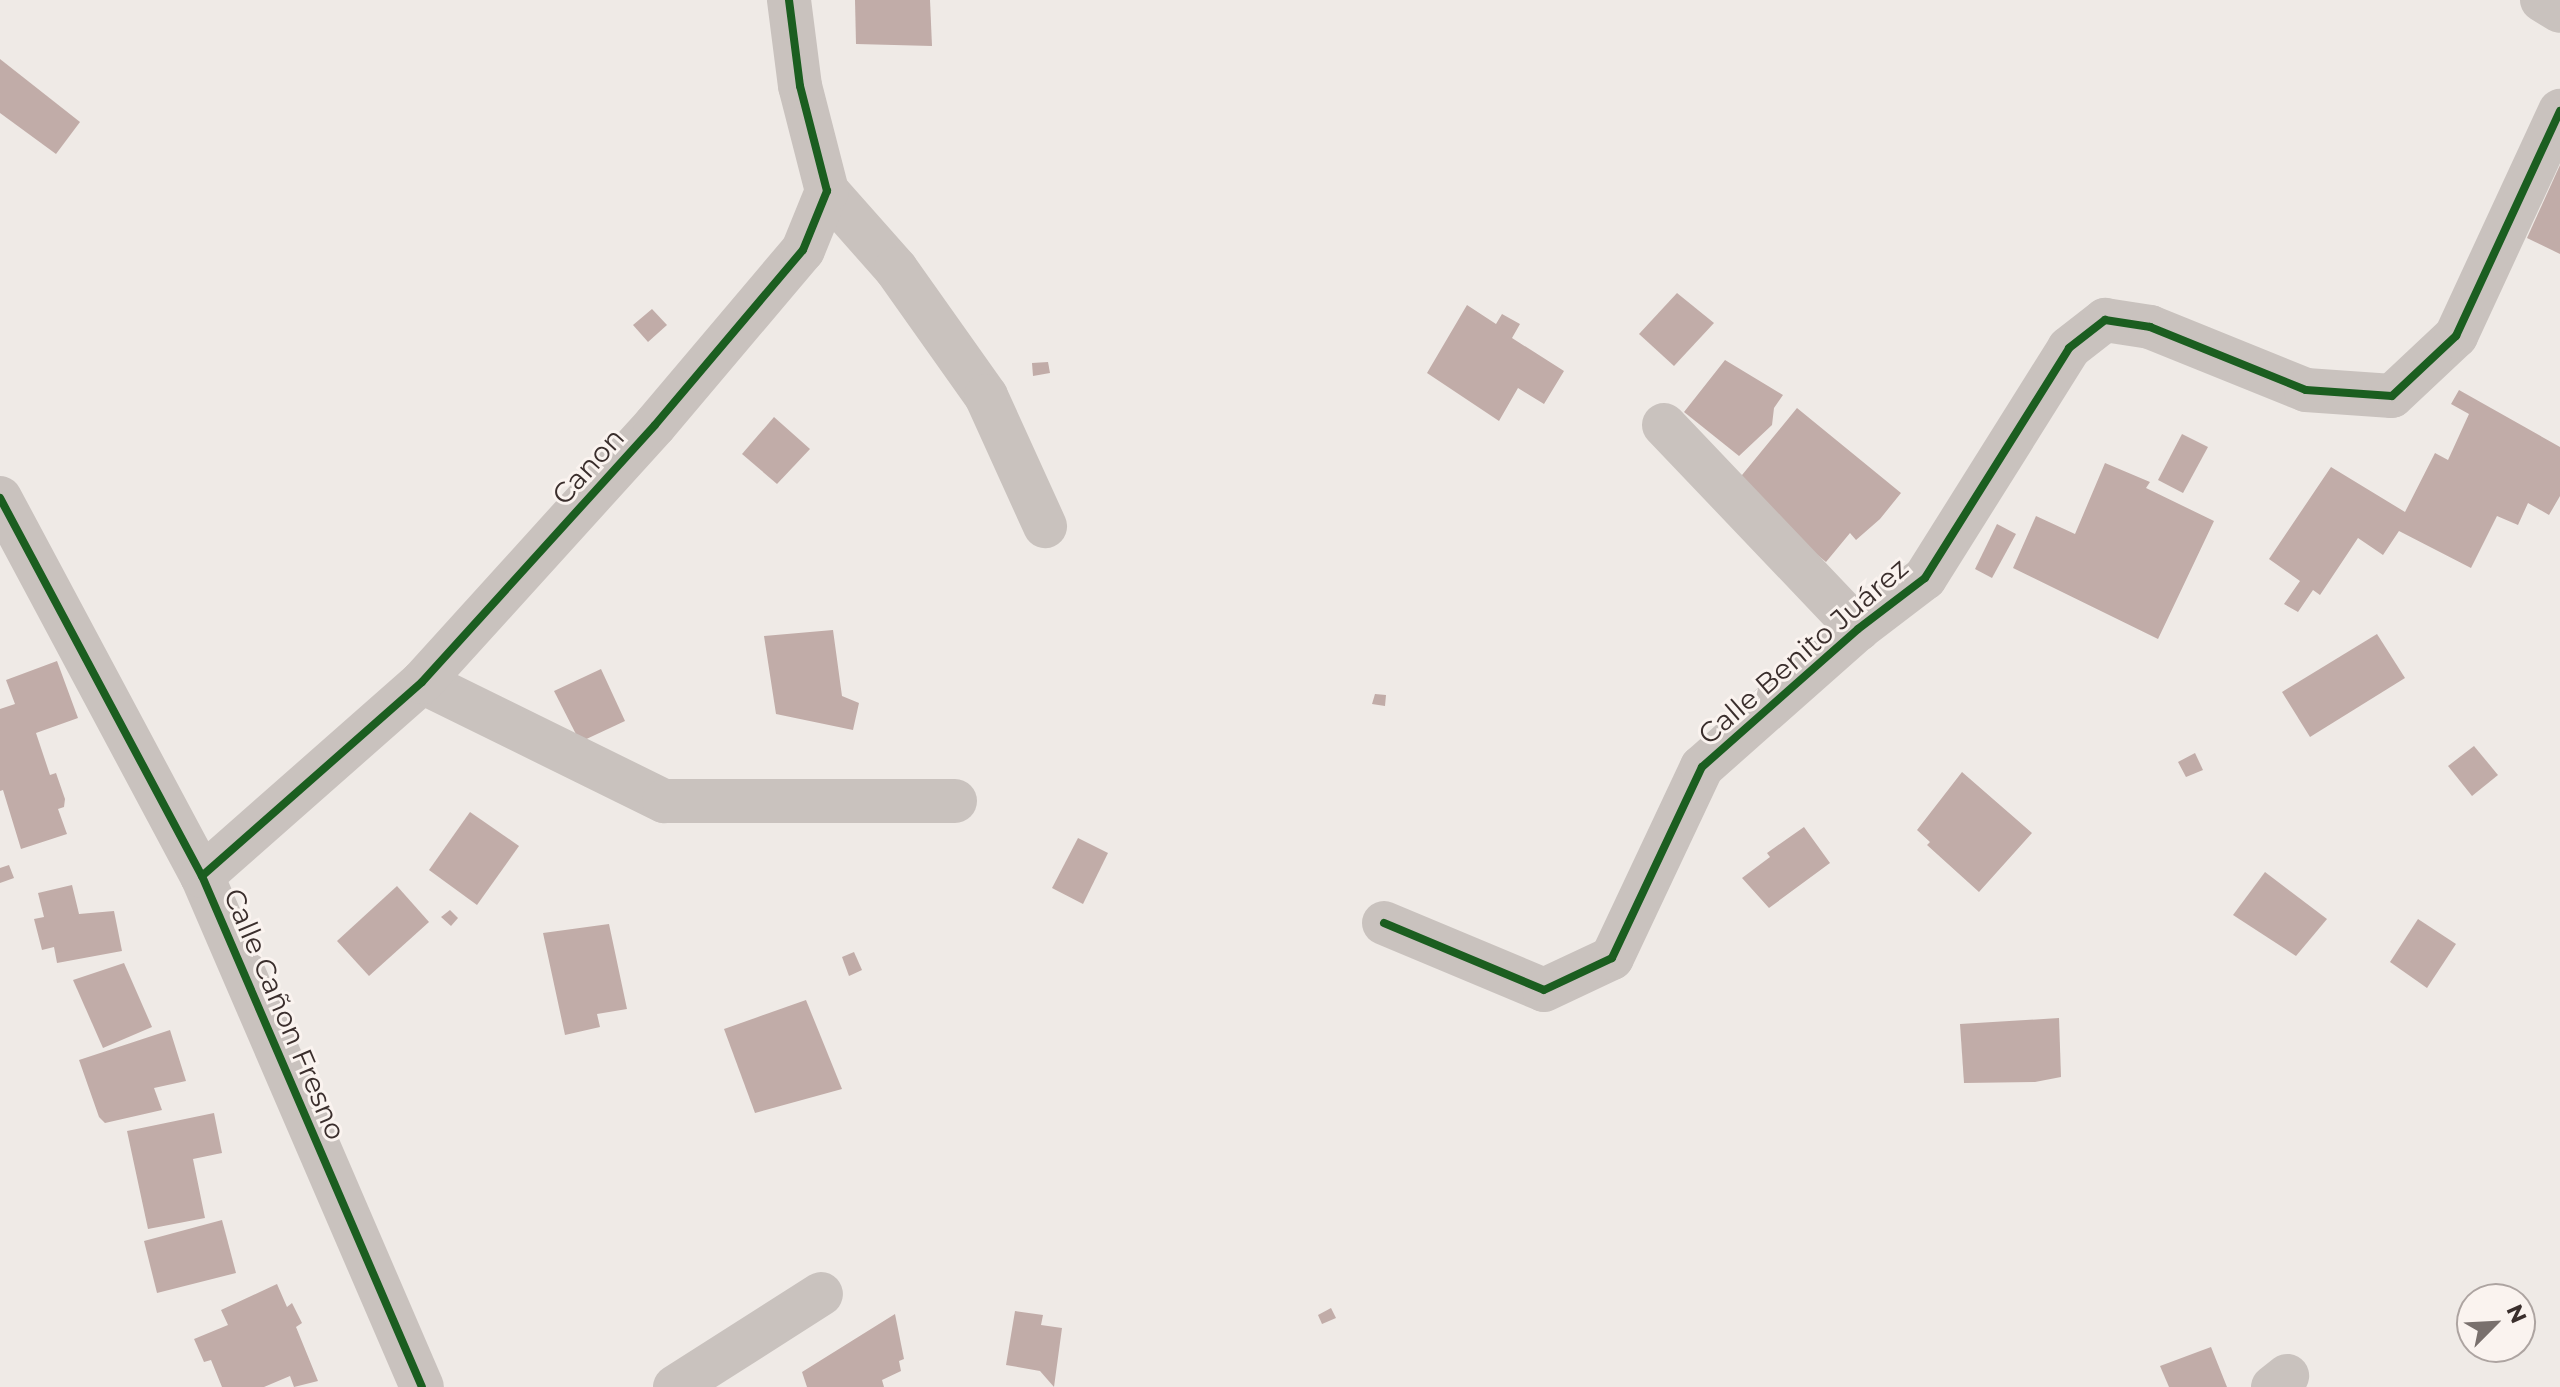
<!DOCTYPE html>
<meta charset="utf-8">
<style>
body{margin:0}
#map{position:relative;width:2560px;height:1387px;overflow:hidden;background:#efeae6;font-family:Montserrat,sans-serif}
div>[style]{position:absolute}
.building>*{inset:0;background:#c1aca8}
.minor>*{height:44px;margin:-22px;padding:0 22px;transform-origin:22px;border-radius:22px;background:#c9c2be}
.cycleway>*{height:8px;margin:-4px;padding:0 4px;transform-origin:4px;border-radius:4px;background:#1b5e20}
span{translate:-50% -50%;white-space:nowrap;text-align:center;line-height:1.15;-webkit-text-stroke:6px #faf3ef;paint-order:stroke}
.street-label{font-size:28px;color:#3a2e2c}
.north{position:absolute;left:2456px;top:1283px;width:80px;height:80px;box-sizing:border-box;background:#faf3ef;border:2px solid #ada4a1;border-radius:50%;rotate:66deg;font-size:22px;font-weight:700;line-height:32px;text-align:center;color:#3a2e2c}
.north::after{content:'';display:block;margin:auto;width:28px;height:36px;background:#79706d;clip-path:polygon(50% 0,100% 100%,50% 72%,0 100%)}
</style>
<div id="map">
<div class="building">
<i style="clip-path:polygon(855px 0,930px 0,932px 46px,856px 44px)"></i>
<i style="clip-path:polygon(0 59px,80px 122px,56px 154px,0 113px)"></i>
<i style="clip-path:polygon(2560px 165px,2560px 254px,2527px 238px)"></i>
<i style="clip-path:polygon(1677px 293px,1714px 323px,1674px 366px,1639px 334px)"></i>
<i style="clip-path:polygon(1467px 305px,1496px 324px,1502px 314px,1520px 324px,1512px 338px,1564px 371px,1544px 404px,1518px 388px,1499px 421px,1427px 373px)"></i>
<i style="clip-path:polygon(652px 309px,667px 325px,648px 342px,633px 325px)"></i>
<i style="clip-path:polygon(1725px 360px,1783px 395px,1774px 408px,1772px 425px,1739px 456px,1684px 412px)"></i>
<i style="clip-path:polygon(1048px 362px,1050px 373px,1033px 376px,1032px 363px)"></i>
<i style="clip-path:polygon(2459px 390px,2560px 447px,2560px 496px,2549px 515px,2528px 503px,2518px 525px,2497px 516px,2471px 568px,2399px 531px,2383px 555px,2358px 538px,2320px 595px,2313px 590px,2298px 612px,2284px 604px,2300px 581px,2269px 559px,2331px 467px,2405px 512px,2435px 453px,2448px 460px,2469px 414px,2451px 404px)"></i>
<i style="clip-path:polygon(1797px 408px,1901px 493px,1880px 519px,1856px 540px,1850px 533px,1826px 562px,1733px 486px)"></i>
<i style="clip-path:polygon(774px 417px,810px 449px,777px 484px,742px 454px)"></i>
<i style="clip-path:polygon(2182px 434px,2208px 447px,2183px 493px,2158px 480px)"></i>
<i style="clip-path:polygon(2105px 463px,2150px 482px,2146px 488px,2214px 521px,2158px 639px,2013px 568px,2036px 516px,2075px 534px)"></i>
<i style="clip-path:polygon(1997px 524px,2016px 534px,1992px 578px,1975px 569px)"></i>
<i style="clip-path:polygon(833px 630px,842px 696px,859px 703px,853px 730px,776px 714px,764px 636px)"></i>
<i style="clip-path:polygon(2377px 634px,2405px 678px,2310px 737px,2282px 692px)"></i>
<i style="clip-path:polygon(57px 661px,78px 718px,36px 733px,50px 775px,56px 773px,65px 799px,64px 807px,58px 809px,67px 834px,21px 849px,3px 790px,0 791px,0 709px,15px 704px,6px 680px)"></i>
<i style="clip-path:polygon(601px 669px,625px 721px,580px 742px,554px 691px)"></i>
<i style="clip-path:polygon(1375px 694px,1386px 695px,1385px 706px,1372px 704px)"></i>
<i style="clip-path:polygon(2474px 746px,2498px 775px,2472px 796px,2448px 766px)"></i>
<i style="clip-path:polygon(2195px 753px,2203px 770px,2186px 777px,2178px 762px)"></i>
<i style="clip-path:polygon(1962px 772px,2032px 833px,1979px 892px,1927px 845px,1930px 842px,1917px 830px)"></i>
<i style="clip-path:polygon(470px 812px,519px 846px,477px 905px,429px 870px)"></i>
<i style="clip-path:polygon(1804px 827px,1830px 863px,1769px 908px,1742px 878px,1770px 857px,1767px 853px)"></i>
<i style="clip-path:polygon(1078px 838px,1108px 853px,1083px 904px,1052px 888px)"></i>
<i style="clip-path:polygon(9px 865px,14px 878px,0 883px,0 868px)"></i>
<i style="clip-path:polygon(2265px 872px,2327px 919px,2296px 956px,2233px 915px)"></i>
<i style="clip-path:polygon(72px 885px,79px 914px,114px 911px,122px 951px,57px 963px,54px 947px,42px 950px,34px 919px,44px 917px,38px 893px)"></i>
<i style="clip-path:polygon(397px 886px,429px 922px,369px 976px,337px 941px)"></i>
<i style="clip-path:polygon(450px 910px,458px 918px,451px 926px,441px 917px)"></i>
<i style="clip-path:polygon(2418px 919px,2456px 944px,2427px 988px,2390px 962px)"></i>
<i style="clip-path:polygon(609px 924px,627px 1009px,597px 1014px,600px 1027px,565px 1035px,543px 933px)"></i>
<i style="clip-path:polygon(854px 952px,862px 970px,849px 976px,842px 957px)"></i>
<i style="clip-path:polygon(124px 963px,152px 1027px,103px 1048px,73px 980px)"></i>
<i style="clip-path:polygon(806px 1000px,842px 1089px,755px 1113px,724px 1029px)"></i>
<i style="clip-path:polygon(2059px 1018px,2061px 1077px,2035px 1082px,1964px 1083px,1960px 1024px)"></i>
<i style="clip-path:polygon(170px 1030px,186px 1081px,154px 1088px,162px 1110px,105px 1123px,99px 1117px,79px 1060px)"></i>
<i style="clip-path:polygon(214px 1113px,222px 1153px,193px 1159px,205px 1218px,148px 1229px,127px 1131px)"></i>
<i style="clip-path:polygon(222px 1220px,236px 1273px,157px 1293px,144px 1241px)"></i>
<i style="clip-path:polygon(277px 1284px,287px 1307px,292px 1303px,302px 1323px,296px 1327px,318px 1381px,294px 1387px,290px 1376px,264px 1387px,222px 1387px,211px 1360px,204px 1362px,194px 1339px,228px 1325px,221px 1310px)"></i>
<i style="clip-path:polygon(1331px 1308px,1336px 1318px,1322px 1324px,1318px 1315px)"></i>
<i style="clip-path:polygon(1015px 1311px,1043px 1315px,1041px 1325px,1062px 1328px,1054px 1387px,1040px 1371px,1006px 1365px)"></i>
<i style="clip-path:polygon(895px 1314px,904px 1359px,899px 1361px,901px 1371px,882px 1380px,884px 1387px,807px 1387px,802px 1372px)"></i>
<i style="clip-path:polygon(2211px 1347px,2227px 1387px,2169px 1387px,2160px 1366px)"></i>
</div>
<div class="minor">
<i style="left:2542px;top:0;width:21px;rotate:31deg"></i>
<i style="left:827px;top:191px;width:104px;rotate:48.5deg"></i>
<i style="left:896px;top:269px;width:156px;rotate:54.7deg"></i>
<i style="left:986px;top:396px;width:143px;rotate:65.6deg"></i>
<i style="left:1664px;top:425px;width:282px;rotate:46.4deg"></i>
<i style="left:0;top:498px;width:429px;rotate:61.9deg"></i>
<i style="left:202px;top:876px;width:556px;rotate:66.71deg"></i>
<i style="left:422px;top:682px;width:270px;rotate:26.2deg"></i>
<i style="left:664px;top:801px;width:291px"></i>
<i style="left:202px;top:876px;width:293px;rotate:-41.4deg"></i>
<i style="left:422px;top:682px;width:347px;rotate:-47.8deg"></i>
<i style="left:655px;top:425px;width:229px;rotate:-49.8deg"></i>
<i style="left:803px;top:250px;width:64px;rotate:-67.9deg"></i>
<i style="left:827px;top:191px;width:108px;rotate:-104.4deg"></i>
<i style="left:800px;top:86px;width:87px;rotate:-97.3deg"></i>
<i style="left:1384px;top:923px;width:173px;rotate:22.7deg"></i>
<i style="left:1544px;top:990px;width:75px;rotate:-25.2deg"></i>
<i style="left:1612px;top:958px;width:211px;rotate:-64.8deg"></i>
<i style="left:1702px;top:767px;width:208px;rotate:-41.5deg"></i>
<i style="left:1858px;top:629px;width:84px;rotate:-37.3deg"></i>
<i style="left:1925px;top:578px;width:271px;rotate:-57.9deg"></i>
<i style="left:2069px;top:348px;width:46px;rotate:-37.9deg"></i>
<i style="left:2105px;top:320px;width:46px;rotate:8.8deg"></i>
<i style="left:2150px;top:327px;width:168px;rotate:22deg"></i>
<i style="left:2306px;top:390px;width:86px;rotate:4deg"></i>
<i style="left:2392px;top:396px;width:88px;rotate:-43.2deg"></i>
<i style="left:2456px;top:336px;width:248px;rotate:-65.2deg"></i>
<i style="left:675px;top:1387px;width:173px;rotate:-32.5deg"></i>
<i style="left:2273px;top:1387px;width:18px;rotate:-38deg"></i>
</div>
<div class="cycleway">
<i style="left:0;top:498px;width:429px;rotate:61.9deg"></i>
<i style="left:202px;top:876px;width:556px;rotate:66.71deg"></i>
<i style="left:202px;top:876px;width:293px;rotate:-41.4deg"></i>
<i style="left:422px;top:682px;width:347px;rotate:-47.8deg"></i>
<i style="left:655px;top:425px;width:229px;rotate:-49.8deg"></i>
<i style="left:803px;top:250px;width:64px;rotate:-67.9deg"></i>
<i style="left:827px;top:191px;width:108px;rotate:-104.4deg"></i>
<i style="left:800px;top:86px;width:87px;rotate:-97.3deg"></i>
<i style="left:1384px;top:923px;width:173px;rotate:22.7deg"></i>
<i style="left:1544px;top:990px;width:75px;rotate:-25.2deg"></i>
<i style="left:1612px;top:958px;width:211px;rotate:-64.8deg"></i>
<i style="left:1702px;top:767px;width:208px;rotate:-41.5deg"></i>
<i style="left:1858px;top:629px;width:84px;rotate:-37.3deg"></i>
<i style="left:1925px;top:578px;width:271px;rotate:-57.9deg"></i>
<i style="left:2069px;top:348px;width:46px;rotate:-37.9deg"></i>
<i style="left:2105px;top:320px;width:46px;rotate:8.8deg"></i>
<i style="left:2150px;top:327px;width:168px;rotate:22deg"></i>
<i style="left:2306px;top:390px;width:86px;rotate:4deg"></i>
<i style="left:2392px;top:396px;width:88px;rotate:-43.2deg"></i>
<i style="left:2456px;top:336px;width:248px;rotate:-65.2deg"></i>
</div>
<div class="street-label">
<span style="left:588px;top:466px;rotate:-48deg">Canon</span>
<span style="left:1803px;top:651px;rotate:-41deg">Calle Benito Juárez</span>
<span style="left:285px;top:1014px;rotate:67deg">Calle Cañon Fresno</span>
</div>
<div class="north">N</div>
</div>
